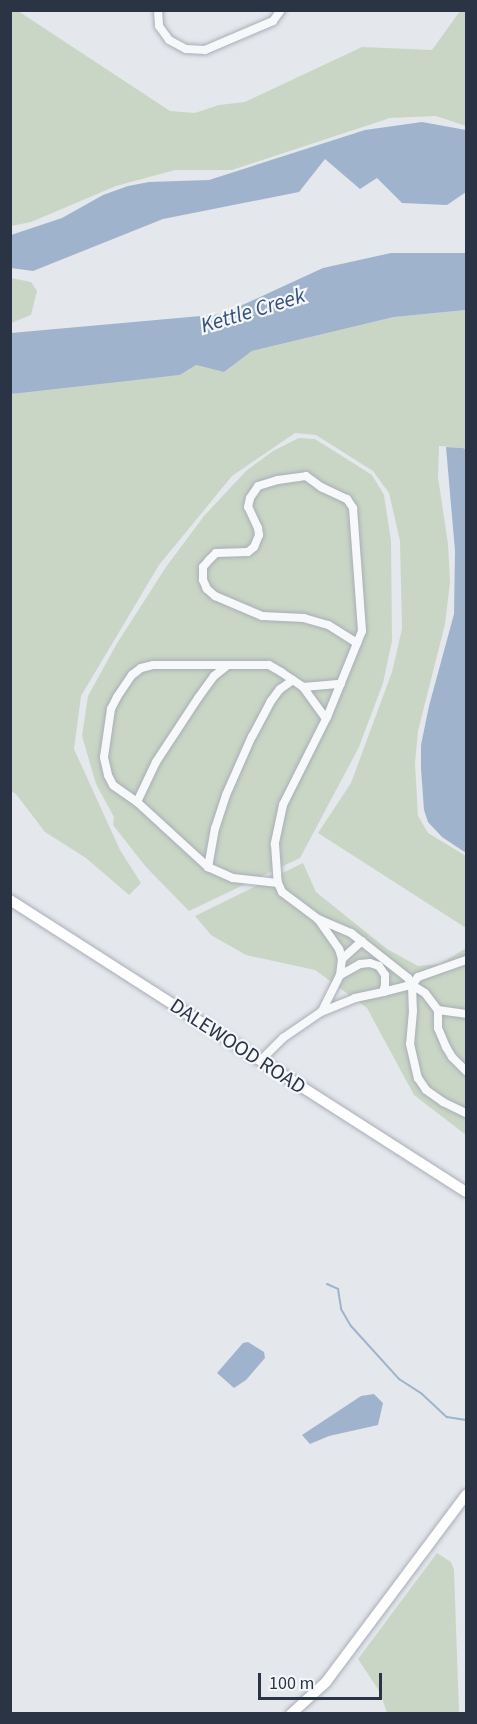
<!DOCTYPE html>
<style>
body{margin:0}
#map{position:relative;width:477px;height:1724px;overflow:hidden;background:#e4e7ec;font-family:"Source Sans 3",sans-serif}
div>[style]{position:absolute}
.green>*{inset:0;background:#c9d6c5}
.water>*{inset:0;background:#9fb4cc}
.stream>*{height:2px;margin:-1px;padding:0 1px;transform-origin:1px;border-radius:1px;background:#9fb4cc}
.roads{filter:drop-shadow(0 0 2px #a9aeb7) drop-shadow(0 0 2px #a9aeb7)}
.street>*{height:8px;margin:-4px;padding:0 4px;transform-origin:4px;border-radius:4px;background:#f7f8fa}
.secondary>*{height:10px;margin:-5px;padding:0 5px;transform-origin:5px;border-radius:5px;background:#fff}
span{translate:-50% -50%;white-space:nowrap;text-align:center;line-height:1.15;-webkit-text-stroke:4.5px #f4f6f9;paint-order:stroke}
.street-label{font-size:21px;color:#2b3445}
.water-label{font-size:22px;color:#34527a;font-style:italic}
.frame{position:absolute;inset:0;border:12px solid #2b3445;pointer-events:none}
.scale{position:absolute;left:258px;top:1673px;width:124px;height:27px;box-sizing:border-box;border:3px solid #2b3445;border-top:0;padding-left:8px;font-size:18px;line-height:21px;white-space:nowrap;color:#2b3445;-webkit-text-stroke:4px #f4f6f9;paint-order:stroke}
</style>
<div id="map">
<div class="green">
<i style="clip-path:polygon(11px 10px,18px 11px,170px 111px,195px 113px,219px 105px,245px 102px,362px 47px,432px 50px,460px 11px,466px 11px,466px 126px,436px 116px,390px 118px,232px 170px,175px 170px,116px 186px,31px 222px,11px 226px)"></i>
<i style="clip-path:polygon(11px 278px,31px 282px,37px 291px,31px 315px,11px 323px)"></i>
<i style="clip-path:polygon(466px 310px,466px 450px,463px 448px,439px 446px,438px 477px,448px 544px,450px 582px,445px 624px,418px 731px,415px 763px,418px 816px,428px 833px,466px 856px,466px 928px,318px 833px,351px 783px,392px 672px,402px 629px,400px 541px,389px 493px,373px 471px,316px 435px,295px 433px,232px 476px,159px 565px,81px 696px,74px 749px,120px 850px,141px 883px,129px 895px,86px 858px,45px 832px,16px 794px,11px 791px,11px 395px,23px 391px,180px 375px,196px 365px,224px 372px,252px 351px,394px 317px)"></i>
<i style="clip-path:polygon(299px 438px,315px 439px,372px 475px,384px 495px,391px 541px,392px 641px,383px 683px,359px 747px,300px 858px,189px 911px,146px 867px,113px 825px,114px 817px,96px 784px,82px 736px,88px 696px,116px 645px,166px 567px,204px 516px,246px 471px,273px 451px)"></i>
<i style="clip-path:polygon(303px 863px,316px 892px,387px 949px,418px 966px,440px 964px,466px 948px,466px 1135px,414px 1095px,367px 1008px,315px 970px,246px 955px,211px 935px,195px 916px)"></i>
<i style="clip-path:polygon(437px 1553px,451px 1562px,454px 1570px,459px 1713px,387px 1713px,380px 1692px,358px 1659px)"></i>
</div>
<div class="water">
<i style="clip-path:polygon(422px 122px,466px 130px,466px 192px,447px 205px,402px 203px,377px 178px,360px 189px,325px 159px,299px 192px,163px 219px,33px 271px,11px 268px,11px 235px,62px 218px,103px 195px,128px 186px,149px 182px,209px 180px,365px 130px)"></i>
<i style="clip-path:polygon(391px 253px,466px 253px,466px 310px,394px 317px,252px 351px,224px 372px,196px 365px,180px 375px,11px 394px,11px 333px,223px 314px,323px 268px)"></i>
<i style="clip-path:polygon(446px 447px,463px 448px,466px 450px,466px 853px,442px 837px,428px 822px,424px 810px,421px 769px,421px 745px,429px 706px,454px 614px,455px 551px)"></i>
<i style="clip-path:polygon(248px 1342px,264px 1352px,265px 1358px,246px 1380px,234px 1388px,217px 1373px,243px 1343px)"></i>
<i style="clip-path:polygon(374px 1394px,383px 1403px,378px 1425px,329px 1436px,310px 1444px,302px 1435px,361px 1396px)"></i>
</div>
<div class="stream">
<i style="left:327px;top:1284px;width:12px;rotate:24deg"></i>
<i style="left:338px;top:1289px;width:20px;rotate:81deg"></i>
<i style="left:341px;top:1309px;width:20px;rotate:60deg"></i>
<i style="left:351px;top:1326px;width:72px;rotate:47.8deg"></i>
<i style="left:399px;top:1379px;width:27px;rotate:33deg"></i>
<i style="left:422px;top:1394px;width:34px;rotate:43deg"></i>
<i style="left:447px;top:1417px;width:19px;rotate:9deg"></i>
</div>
<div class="roads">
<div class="street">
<i style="left:158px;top:10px;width:16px;rotate:86deg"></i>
<i style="left:159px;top:26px;width:17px;rotate:54deg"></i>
<i style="left:169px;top:40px;width:19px;rotate:28deg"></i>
<i style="left:186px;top:49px;width:19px;rotate:3deg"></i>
<i style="left:205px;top:50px;width:74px;rotate:-23.1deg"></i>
<i style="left:273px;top:21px;width:14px;rotate:-54deg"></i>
<i style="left:357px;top:643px;width:34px;rotate:-148deg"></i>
<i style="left:328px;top:625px;width:25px;rotate:-164deg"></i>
<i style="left:304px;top:618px;width:42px;rotate:-177.3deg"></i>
<i style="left:262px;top:616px;width:51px;rotate:-156.9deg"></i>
<i style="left:215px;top:596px;width:11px;rotate:-139deg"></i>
<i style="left:207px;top:589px;width:10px;rotate:-114deg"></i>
<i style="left:203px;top:580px;width:13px;rotate:-90deg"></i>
<i style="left:203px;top:567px;width:11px;rotate:-49deg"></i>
<i style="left:210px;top:559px;width:8px;rotate:-45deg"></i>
<i style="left:216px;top:553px;width:32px;rotate:-2deg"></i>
<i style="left:248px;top:552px;width:8px;rotate:-40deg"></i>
<i style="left:254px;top:547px;width:13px;rotate:-67deg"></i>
<i style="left:259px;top:535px;width:7px;rotate:-98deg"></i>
<i style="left:258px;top:528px;width:23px;rotate:-115deg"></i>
<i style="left:248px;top:507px;width:9px;rotate:-77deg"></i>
<i style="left:250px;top:498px;width:14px;rotate:-56deg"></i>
<i style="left:258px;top:486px;width:21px;rotate:-17deg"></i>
<i style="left:278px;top:480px;width:28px;rotate:-8deg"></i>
<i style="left:306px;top:476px;width:19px;rotate:36deg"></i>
<i style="left:321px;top:487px;width:29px;rotate:25deg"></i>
<i style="left:347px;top:499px;width:11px;rotate:56deg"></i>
<i style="left:353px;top:508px;width:123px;rotate:85.8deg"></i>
<i style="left:362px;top:631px;width:93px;rotate:112.1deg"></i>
<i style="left:327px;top:717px;width:98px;rotate:116.6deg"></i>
<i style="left:283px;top:805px;width:40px;rotate:102deg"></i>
<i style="left:275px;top:844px;width:39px;rotate:86deg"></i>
<i style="left:278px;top:883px;width:10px;rotate:66deg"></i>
<i style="left:282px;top:892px;width:45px;rotate:36.9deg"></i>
<i style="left:318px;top:919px;width:36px;rotate:23deg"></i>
<i style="left:351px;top:933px;width:73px;rotate:38.3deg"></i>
<i style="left:408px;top:978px;width:8px;rotate:60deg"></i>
<i style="left:412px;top:985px;width:26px;rotate:88deg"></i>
<i style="left:413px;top:1011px;width:33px;rotate:95deg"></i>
<i style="left:410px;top:1044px;width:35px;rotate:77deg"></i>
<i style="left:418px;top:1078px;width:14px;rotate:56deg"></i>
<i style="left:426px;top:1090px;width:21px;rotate:35deg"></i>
<i style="left:443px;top:1102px;width:25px;rotate:26deg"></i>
<i style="left:293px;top:680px;width:16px;rotate:145deg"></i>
<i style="left:280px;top:689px;width:15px;rotate:127deg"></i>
<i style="left:271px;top:701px;width:40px;rotate:118deg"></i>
<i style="left:252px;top:736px;width:64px;rotate:113.8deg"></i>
<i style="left:226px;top:795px;width:35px;rotate:108deg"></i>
<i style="left:215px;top:828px;width:40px;rotate:100deg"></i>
<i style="left:208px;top:867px;width:96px;rotate:-137.5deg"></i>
<i style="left:137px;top:802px;width:29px;rotate:-145deg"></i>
<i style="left:113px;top:785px;width:11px;rotate:-117deg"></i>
<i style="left:108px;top:775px;width:18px;rotate:-103deg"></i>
<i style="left:104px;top:757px;width:49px;rotate:-81.7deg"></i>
<i style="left:111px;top:709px;width:13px;rotate:-63deg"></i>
<i style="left:117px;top:697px;width:27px;rotate:-56deg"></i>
<i style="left:132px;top:675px;width:11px;rotate:-38deg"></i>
<i style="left:141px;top:668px;width:12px;rotate:-14deg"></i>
<i style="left:153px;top:665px;width:116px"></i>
<i style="left:269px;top:665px;width:14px;rotate:30deg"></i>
<i style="left:281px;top:672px;width:27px;rotate:34deg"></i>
<i style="left:303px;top:687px;width:38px;rotate:-5deg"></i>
<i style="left:303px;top:687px;width:39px;rotate:54deg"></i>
<i style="left:137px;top:802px;width:44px;rotate:-64.6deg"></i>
<i style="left:156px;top:762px;width:77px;rotate:-56.7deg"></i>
<i style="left:198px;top:698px;width:27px;rotate:-54deg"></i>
<i style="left:214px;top:676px;width:16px;rotate:-38deg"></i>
<i style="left:208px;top:867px;width:27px;rotate:24deg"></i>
<i style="left:233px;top:878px;width:45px;rotate:6.3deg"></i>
<i style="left:318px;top:919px;width:37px;rotate:55deg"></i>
<i style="left:339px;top:949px;width:10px;rotate:73deg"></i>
<i style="left:342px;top:959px;width:16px;rotate:97deg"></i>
<i style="left:340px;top:975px;width:40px;rotate:116.6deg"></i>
<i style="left:342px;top:959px;width:27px;rotate:-42deg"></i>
<i style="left:412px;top:985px;width:15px;rotate:32deg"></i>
<i style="left:425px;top:993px;width:21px;rotate:53deg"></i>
<i style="left:438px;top:1010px;width:18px;rotate:90deg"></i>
<i style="left:438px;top:1028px;width:21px;rotate:67deg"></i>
<i style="left:446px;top:1047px;width:12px;rotate:59deg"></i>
<i style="left:452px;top:1057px;width:20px;rotate:45deg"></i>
<i style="left:383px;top:992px;width:30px;rotate:-14deg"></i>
<i style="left:412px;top:985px;width:10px;rotate:-53deg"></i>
<i style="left:418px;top:977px;width:51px;rotate:-19.5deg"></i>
<i style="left:438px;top:1010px;width:28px;rotate:8deg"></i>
<i style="left:261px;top:1060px;width:31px;rotate:-45deg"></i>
<i style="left:283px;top:1038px;width:46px;rotate:-34.4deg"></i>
<i style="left:321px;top:1012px;width:37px;rotate:-22deg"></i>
<i style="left:355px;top:998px;width:29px;rotate:-12deg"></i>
<i style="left:383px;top:992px;width:7px;rotate:-74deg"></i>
<i style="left:385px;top:985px;width:10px;rotate:-90deg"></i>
<i style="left:385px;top:975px;width:11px;rotate:-124deg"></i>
<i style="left:379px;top:966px;width:9px;rotate:-162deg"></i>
<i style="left:370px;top:963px;width:10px;rotate:174deg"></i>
<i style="left:360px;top:964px;width:23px;rotate:151deg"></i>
</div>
<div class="secondary">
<i style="left:10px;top:900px;width:541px;rotate:32.63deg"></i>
<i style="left:291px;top:1714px;width:47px;rotate:-42.4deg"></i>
<i style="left:326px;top:1682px;width:234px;rotate:-53.2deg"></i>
</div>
</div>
<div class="street-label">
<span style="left:238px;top:1046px;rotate:33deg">DALEWOOD ROAD</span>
</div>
<div class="water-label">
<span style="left:253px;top:311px;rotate:-17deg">Kettle Creek</span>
</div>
<div class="frame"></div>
<div class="scale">100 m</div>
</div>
